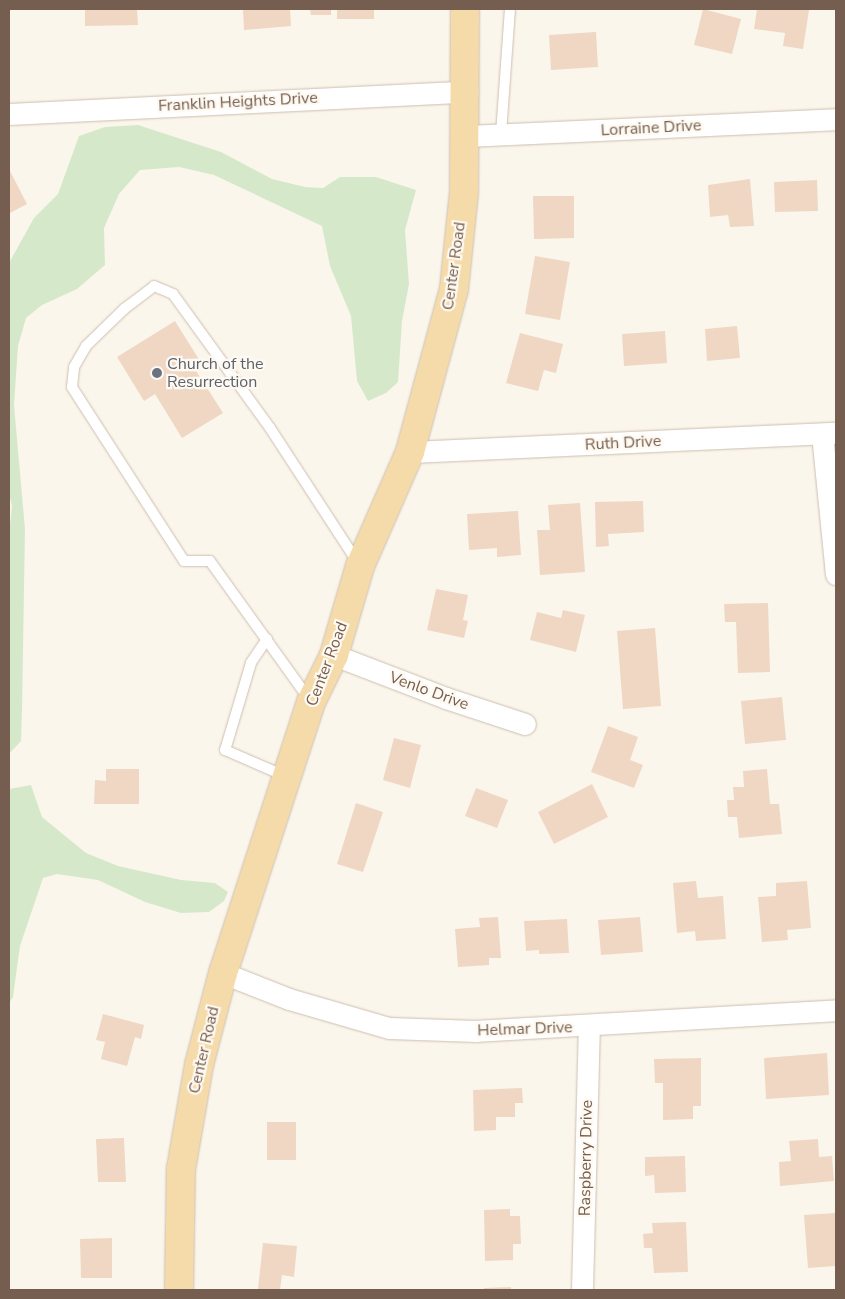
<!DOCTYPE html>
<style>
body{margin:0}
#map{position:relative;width:845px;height:1299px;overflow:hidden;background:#fbf6eb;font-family:"Nunito Sans",sans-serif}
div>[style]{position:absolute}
.green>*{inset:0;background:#d5e9ca}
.building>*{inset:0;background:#efd7c4}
.roads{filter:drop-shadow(0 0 1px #cdbeb1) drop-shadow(0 0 1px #cdbeb1)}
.lane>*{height:10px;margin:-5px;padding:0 5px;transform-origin:5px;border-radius:5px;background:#fff}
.street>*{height:21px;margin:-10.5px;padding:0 10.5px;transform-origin:10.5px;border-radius:10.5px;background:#fff}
.primary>*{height:28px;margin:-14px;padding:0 14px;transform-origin:14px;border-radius:14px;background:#f5dba9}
.dots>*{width:14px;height:14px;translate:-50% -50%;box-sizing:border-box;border:2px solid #fef9f1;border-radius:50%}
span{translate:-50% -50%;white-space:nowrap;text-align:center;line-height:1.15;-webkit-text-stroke:4.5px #fef9f1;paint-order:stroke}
.street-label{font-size:16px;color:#755e4f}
.worship-label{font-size:16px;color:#5b616d}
.left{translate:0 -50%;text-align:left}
.frame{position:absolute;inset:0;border:10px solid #755e4f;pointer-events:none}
</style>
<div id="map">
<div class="green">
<i style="clip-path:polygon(138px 125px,221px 152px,272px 179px,305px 187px,323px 188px,340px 177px,376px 177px,416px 190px,405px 230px,409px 284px,402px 321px,398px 382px,386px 393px,368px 401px,357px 381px,351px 316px,330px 266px,322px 226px,214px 175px,179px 167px,140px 170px,119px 194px,104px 228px,105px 265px,77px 289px,42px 305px,26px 318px,18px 346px,14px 405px,25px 529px,22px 711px,21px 741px,9px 754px,9px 534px,12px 506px,9px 494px,9px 263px,34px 218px,58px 194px,79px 136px,105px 127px)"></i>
<i style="clip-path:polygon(31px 785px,42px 817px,86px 853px,118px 866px,181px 880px,215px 883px,228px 892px,224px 901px,209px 912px,181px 913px,145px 902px,98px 880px,57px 874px,43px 878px,20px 946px,13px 997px,9px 1003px,9px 789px)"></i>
</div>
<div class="building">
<i style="clip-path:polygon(85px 9px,137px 9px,138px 25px,85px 26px)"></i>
<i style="clip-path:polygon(243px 9px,290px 9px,291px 26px,244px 30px)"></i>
<i style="clip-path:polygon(310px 9px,331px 9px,331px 15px,311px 15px)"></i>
<i style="clip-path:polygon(337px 9px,374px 9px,374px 19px,337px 19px)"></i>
<i style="clip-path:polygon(703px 9px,741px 19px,732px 54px,694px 45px)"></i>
<i style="clip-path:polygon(757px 9px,809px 10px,803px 49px,783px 46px,785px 33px,754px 29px)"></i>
<i style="clip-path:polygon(596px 32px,598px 67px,551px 70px,549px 35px)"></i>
<i style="clip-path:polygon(9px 169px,27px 204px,10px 213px,9px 210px)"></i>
<i style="clip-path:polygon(750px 179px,754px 226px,730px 227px,728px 215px,710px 217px,708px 185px)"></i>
<i style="clip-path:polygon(817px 180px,818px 211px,775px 212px,774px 182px)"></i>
<i style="clip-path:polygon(533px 196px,574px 196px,574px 238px,534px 239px)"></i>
<i style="clip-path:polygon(535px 256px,570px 262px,560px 320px,525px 314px)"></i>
<i style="clip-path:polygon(175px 321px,200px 361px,193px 366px,223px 413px,182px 438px,155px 394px,144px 401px,117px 357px)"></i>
<i style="clip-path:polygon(737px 326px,740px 358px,707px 361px,705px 329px)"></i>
<i style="clip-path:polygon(665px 331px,667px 363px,624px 366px,622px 334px)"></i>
<i style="clip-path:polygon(520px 333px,563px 344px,556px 373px,544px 370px,538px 391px,506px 383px)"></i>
<i style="clip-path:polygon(643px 501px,644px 532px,608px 534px,609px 546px,596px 547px,595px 502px)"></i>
<i style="clip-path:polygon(580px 503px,585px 572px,540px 575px,537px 530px,550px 530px,548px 505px)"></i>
<i style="clip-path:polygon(518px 511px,521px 555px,497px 557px,497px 548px,469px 550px,467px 514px)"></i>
<i style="clip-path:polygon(436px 589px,468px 595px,463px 620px,468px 621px,464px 638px,427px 630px)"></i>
<i style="clip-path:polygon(768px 603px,770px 672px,738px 673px,736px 622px,725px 622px,724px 604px)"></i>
<i style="clip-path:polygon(563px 610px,585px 615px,576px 652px,530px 640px,537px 612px,561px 618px)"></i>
<i style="clip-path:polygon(655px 628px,661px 706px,623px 709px,617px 631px)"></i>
<i style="clip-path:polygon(782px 697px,786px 740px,745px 744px,741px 701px)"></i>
<i style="clip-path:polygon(608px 726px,638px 737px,630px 760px,643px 765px,634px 788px,591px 772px)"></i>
<i style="clip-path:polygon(394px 738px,421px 745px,410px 788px,383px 780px)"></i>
<i style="clip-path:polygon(106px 769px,139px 769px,139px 804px,94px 804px,95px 780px,106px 781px)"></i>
<i style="clip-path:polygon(767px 769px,770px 804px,779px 804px,782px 834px,739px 838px,737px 817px,728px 817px,727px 800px,734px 800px,733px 787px,744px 787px,743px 771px)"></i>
<i style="clip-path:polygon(592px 784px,608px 817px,554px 844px,538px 812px)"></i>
<i style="clip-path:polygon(476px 788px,508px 800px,497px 828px,465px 816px)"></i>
<i style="clip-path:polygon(356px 803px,383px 812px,363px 872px,337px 864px)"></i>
<i style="clip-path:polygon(696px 881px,698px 898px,723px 896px,726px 939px,696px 941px,695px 931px,677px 933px,673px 883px)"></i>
<i style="clip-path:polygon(807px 881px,811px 928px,787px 930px,788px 940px,762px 942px,758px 897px,776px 896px,776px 883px)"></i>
<i style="clip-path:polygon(498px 917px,501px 958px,489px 958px,489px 965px,458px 967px,455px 929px,480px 927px,479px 918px)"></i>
<i style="clip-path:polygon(640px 917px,643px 952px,601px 955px,598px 920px)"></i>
<i style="clip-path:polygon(567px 919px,569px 953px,539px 954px,539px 950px,526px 951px,524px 921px)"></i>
<i style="clip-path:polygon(103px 1014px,144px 1025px,141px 1039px,135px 1037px,127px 1066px,101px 1059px,105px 1042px,96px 1040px)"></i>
<i style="clip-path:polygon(827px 1053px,829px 1095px,766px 1099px,764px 1058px)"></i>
<i style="clip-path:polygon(701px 1058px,701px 1106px,693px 1106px,693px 1119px,663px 1120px,663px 1083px,655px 1083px,654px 1059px)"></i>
<i style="clip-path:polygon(522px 1088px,523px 1103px,515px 1103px,515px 1117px,496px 1117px,496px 1130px,474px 1131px,473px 1090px)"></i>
<i style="clip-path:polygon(267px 1122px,296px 1122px,296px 1160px,267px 1160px)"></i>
<i style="clip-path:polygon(124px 1138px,126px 1182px,98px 1182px,96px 1139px)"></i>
<i style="clip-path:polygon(818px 1139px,819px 1157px,832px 1156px,834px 1181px,780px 1186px,779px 1162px,791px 1161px,789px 1141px)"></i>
<i style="clip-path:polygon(685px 1156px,686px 1192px,655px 1193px,654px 1175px,645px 1176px,645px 1157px)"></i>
<i style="clip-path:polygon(510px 1209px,510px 1216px,520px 1216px,521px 1244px,513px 1244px,513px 1260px,485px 1261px,484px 1210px)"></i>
<i style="clip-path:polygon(836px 1213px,836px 1266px,808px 1268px,804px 1215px)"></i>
<i style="clip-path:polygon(686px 1222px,688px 1272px,654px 1273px,652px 1248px,644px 1248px,643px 1234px,653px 1233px,652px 1223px)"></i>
<i style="clip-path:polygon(112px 1238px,112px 1278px,81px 1278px,80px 1239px)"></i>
<i style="clip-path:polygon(263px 1243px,297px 1246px,294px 1277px,282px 1275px,280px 1290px,258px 1289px)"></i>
<i style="clip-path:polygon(511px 1287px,511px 1290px,484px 1290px,484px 1288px)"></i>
</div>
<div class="roads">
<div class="lane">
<i style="left:501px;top:134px;width:125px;rotate:-85.9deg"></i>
<i style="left:267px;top:639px;width:29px;rotate:124deg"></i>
<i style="left:251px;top:663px;width:91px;rotate:106.6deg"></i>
<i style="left:225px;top:750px;width:65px;rotate:23.4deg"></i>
<i style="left:309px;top:699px;width:170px;rotate:-125.7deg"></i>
<i style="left:210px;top:561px;width:26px;rotate:180deg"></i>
<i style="left:184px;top:561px;width:207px;rotate:-122.8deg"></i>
<i style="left:72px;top:387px;width:20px;rotate:-84deg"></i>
<i style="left:74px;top:367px;width:24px;rotate:-60deg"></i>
<i style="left:86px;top:346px;width:53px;rotate:-44.2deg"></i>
<i style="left:124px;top:309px;width:38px;rotate:-37deg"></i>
<i style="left:154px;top:286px;width:21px;rotate:23deg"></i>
<i style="left:173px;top:294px;width:165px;rotate:54.1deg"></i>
<i style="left:270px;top:428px;width:161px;rotate:56.9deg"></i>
</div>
<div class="street">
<i style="left:9px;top:114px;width:459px;rotate:-2.8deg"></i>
<i style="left:466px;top:136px;width:370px;rotate:-2.6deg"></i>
<i style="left:822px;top:434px;width:141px;rotate:84.3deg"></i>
<i style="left:410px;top:452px;width:426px;rotate:-2.6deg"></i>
<i style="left:334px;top:655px;width:120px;rotate:21deg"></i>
<i style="left:446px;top:698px;width:83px;rotate:18.2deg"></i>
<i style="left:223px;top:973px;width:71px;rotate:21.5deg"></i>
<i style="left:289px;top:999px;width:104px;rotate:16.2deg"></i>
<i style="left:389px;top:1028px;width:87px;rotate:2deg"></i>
<i style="left:476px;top:1031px;width:361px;rotate:-3.3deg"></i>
<i style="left:582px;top:1290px;width:264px;rotate:-88.5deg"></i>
</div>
<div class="primary">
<i style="left:179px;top:1290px;width:121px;rotate:-89.1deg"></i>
<i style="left:181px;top:1169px;width:106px;rotate:-80.2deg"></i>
<i style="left:199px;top:1065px;width:95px;rotate:-75.4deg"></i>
<i style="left:223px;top:973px;width:285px;rotate:-72deg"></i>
<i style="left:311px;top:702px;width:52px;rotate:-63.9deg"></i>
<i style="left:334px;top:655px;width:93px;rotate:-73.7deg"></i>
<i style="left:360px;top:566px;width:124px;rotate:-66.3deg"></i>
<i style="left:410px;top:452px;width:169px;rotate:-74.9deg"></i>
<i style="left:454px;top:289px;width:98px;rotate:-84.1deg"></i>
<i style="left:464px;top:192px;width:183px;rotate:-89.7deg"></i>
</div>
</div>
<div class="dots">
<i style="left:157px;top:373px;background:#6b7280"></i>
</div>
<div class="street-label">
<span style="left:238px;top:102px;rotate:-3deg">Franklin Heights Drive</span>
<span style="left:651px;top:128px;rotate:-3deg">Lorraine Drive</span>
<span style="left:454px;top:266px;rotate:-82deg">Center Road</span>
<span style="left:623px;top:443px;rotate:-3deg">Ruth Drive</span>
<span style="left:327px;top:664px;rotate:-69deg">Center Road</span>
<span style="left:429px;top:691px;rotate:20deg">Venlo Drive</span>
<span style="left:525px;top:1029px;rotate:-2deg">Helmar Drive</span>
<span style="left:204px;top:1050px;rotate:-77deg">Center Road</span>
<span style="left:586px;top:1158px;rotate:-89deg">Raspberry Drive</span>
</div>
<div class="worship-label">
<span class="left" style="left:167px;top:373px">Church of the<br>Resurrection</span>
</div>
<div class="frame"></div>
</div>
